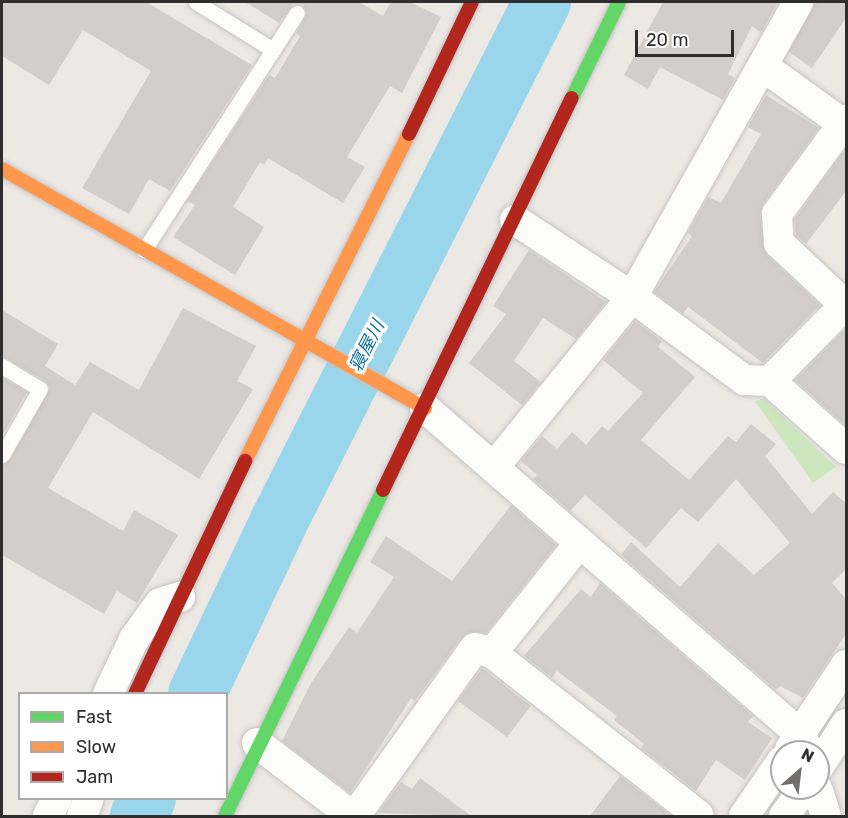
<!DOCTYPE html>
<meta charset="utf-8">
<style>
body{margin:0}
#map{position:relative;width:848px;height:818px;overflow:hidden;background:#ece8e4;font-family:Rubik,"Noto Sans JP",sans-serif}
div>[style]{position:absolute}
.green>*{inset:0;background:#cee6be}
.river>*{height:58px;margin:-29px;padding:0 29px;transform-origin:29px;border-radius:29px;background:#99d6ec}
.building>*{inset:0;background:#d1cecb}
.roads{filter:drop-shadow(0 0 2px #c5c4c5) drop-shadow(0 0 2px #c5c4c5)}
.lane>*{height:15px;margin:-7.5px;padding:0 7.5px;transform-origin:7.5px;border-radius:7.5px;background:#fcfcfb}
.street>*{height:30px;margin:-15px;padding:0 15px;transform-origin:15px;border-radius:15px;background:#fcfcfb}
.fast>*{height:14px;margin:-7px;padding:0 7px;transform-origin:7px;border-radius:7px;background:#63d668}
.slow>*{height:14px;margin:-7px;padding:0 7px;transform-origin:7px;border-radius:7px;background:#ff974d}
.jam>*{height:14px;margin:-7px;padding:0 7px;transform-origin:7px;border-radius:7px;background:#b3261e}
span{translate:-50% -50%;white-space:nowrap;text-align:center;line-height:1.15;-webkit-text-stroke:6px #fff;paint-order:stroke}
.water-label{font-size:18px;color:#0d6fa3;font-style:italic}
.frame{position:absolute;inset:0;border:3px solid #2e2e2e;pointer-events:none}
.legend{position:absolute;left:18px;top:692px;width:210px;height:108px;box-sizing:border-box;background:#fff;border:2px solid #ababab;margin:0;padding:8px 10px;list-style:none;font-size:18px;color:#2e2e2e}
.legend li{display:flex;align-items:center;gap:12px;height:30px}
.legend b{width:30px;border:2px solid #ababab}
.north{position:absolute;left:770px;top:740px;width:60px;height:60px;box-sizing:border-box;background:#fff;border:2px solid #ababab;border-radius:50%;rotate:28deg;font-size:16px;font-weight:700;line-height:24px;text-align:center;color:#2e2e2e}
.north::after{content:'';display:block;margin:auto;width:21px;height:27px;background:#706f6e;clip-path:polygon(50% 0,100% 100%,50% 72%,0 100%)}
.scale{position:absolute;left:635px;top:30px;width:99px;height:27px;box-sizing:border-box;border:3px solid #2e2e2e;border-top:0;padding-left:8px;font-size:18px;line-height:21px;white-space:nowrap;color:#2e2e2e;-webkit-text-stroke:4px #fff;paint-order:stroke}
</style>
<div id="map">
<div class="green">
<i style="clip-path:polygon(764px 399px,836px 467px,813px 483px,755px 401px)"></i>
</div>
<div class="river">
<i style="left:197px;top:694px;width:191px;rotate:-64.6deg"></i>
<i style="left:279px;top:521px;width:582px;rotate:-63.13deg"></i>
<i style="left:139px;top:816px;width:20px;rotate:-66deg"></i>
</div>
<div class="building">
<i style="clip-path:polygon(2px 2px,146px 2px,252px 65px,170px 191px,149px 179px,129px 214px,82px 188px,151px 71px,83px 30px,49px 85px,2px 56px)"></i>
<i style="clip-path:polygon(245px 2px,359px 2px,383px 16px,391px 2px,410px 2px,441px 17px,402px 93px,390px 86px,347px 157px,365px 167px,343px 203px,268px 158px,264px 165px,260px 162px,233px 207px,264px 227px,235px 275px,173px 237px,195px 205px,187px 201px,269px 75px,275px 78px,300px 36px,296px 33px,307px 14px,303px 5px,293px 4px,279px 23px)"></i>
<i style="clip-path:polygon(663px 2px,778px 2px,761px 33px,752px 26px,728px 74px,735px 78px,723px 100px,660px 67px,648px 89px,624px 75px)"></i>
<i style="clip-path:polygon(815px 2px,846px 2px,846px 18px,812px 68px,789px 52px)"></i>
<i style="clip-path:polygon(766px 95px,819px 128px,763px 204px,760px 215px,767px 255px,820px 305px,763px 363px,688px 307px,683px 314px,654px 292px,692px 236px,688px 233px,708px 197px,721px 203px,761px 134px,748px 127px)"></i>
<i style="clip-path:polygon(846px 148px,846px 191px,806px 244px,796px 235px,795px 219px)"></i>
<i style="clip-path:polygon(529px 250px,606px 302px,576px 339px,543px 318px,514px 361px,541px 382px,522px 405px,469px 363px,506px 314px,493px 306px)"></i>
<i style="clip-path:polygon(183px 308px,256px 346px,237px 381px,253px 389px,199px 479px,93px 412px,48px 488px,123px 531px,134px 510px,178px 535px,137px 603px,117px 591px,104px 614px,2px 555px,2px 465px,10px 460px,50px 388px,45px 381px,2px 356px,2px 310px,58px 344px,45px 366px,75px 385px,90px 362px,139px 390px)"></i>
<i style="clip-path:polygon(635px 321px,662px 341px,658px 347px,695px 377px,641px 440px,689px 480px,728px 436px,736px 442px,751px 424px,776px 444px,765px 456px,812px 514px,833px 492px,846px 503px,846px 569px,832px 583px,846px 599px,846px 634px,803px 698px,780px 686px,776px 690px,621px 555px,631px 542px,680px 587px,718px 543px,754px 575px,790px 543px,736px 479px,698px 522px,681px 508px,646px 548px,585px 495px,570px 511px,533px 479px,537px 475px,521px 461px,542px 436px,557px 449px,572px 432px,586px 445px,602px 426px,608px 431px,643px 393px,603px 360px)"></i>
<i style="clip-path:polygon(846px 328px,846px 426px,795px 380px)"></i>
<i style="clip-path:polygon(2px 377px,27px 392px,2px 436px)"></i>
<i style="clip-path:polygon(511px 505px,556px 545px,486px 633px,470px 632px,461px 638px,415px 701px,411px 698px,350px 793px,282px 741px,311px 683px,349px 627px,357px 633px,394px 577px,370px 562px,386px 536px,452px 581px)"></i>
<i style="clip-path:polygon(600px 583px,753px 716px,748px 722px,772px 738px,745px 780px,716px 760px,696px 791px,641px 748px,644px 744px,614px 720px,617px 716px,557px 671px,552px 678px,524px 656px,581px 589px,591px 597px)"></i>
<i style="clip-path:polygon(482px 668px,531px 706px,507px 737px,458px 701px)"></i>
<i style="clip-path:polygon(620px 776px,672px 816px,590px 816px)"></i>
<i style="clip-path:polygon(420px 778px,471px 816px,378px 813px,401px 782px,412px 789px)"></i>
</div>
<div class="roads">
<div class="lane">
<i style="left:196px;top:2px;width:91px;rotate:31.9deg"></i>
<i style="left:144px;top:250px;width:282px;rotate:-57.2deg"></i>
<i style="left:2px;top:366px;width:44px;rotate:31.2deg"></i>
<i style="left:40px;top:389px;width:76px;rotate:119.9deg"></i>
</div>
<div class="street">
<i style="left:764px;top:67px;width:101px;rotate:35.7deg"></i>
<i style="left:515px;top:220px;width:140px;rotate:33.3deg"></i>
<i style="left:632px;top:297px;width:139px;rotate:36.5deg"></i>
<i style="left:744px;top:380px;width:26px;rotate:2deg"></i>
<i style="left:770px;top:381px;width:102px;rotate:41.8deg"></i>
<i style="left:845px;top:305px;width:91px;rotate:-136.8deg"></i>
<i style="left:779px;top:243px;width:29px;rotate:-94deg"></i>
<i style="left:777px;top:214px;width:117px;rotate:-53.7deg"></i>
<i style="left:770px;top:381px;width:108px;rotate:-45.4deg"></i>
<i style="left:425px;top:408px;width:497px;rotate:41deg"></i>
<i style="left:800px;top:734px;width:20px;rotate:63deg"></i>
<i style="left:494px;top:467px;width:219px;rotate:-50.9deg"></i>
<i style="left:632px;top:297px;width:338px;rotate:-60.6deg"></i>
<i style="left:492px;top:653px;width:263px;rotate:38.2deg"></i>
<i style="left:108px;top:694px;width:61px;rotate:-64.7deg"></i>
<i style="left:134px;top:639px;width:44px;rotate:-54.2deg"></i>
<i style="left:160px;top:603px;width:21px;rotate:-17deg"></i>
<i style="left:257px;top:743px;width:120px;rotate:37.5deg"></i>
<i style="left:790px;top:749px;width:101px;rotate:-56.3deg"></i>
<i style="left:818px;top:768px;width:52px;rotate:-57.5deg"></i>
<i style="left:817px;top:788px;width:29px;rotate:72deg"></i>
<i style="left:48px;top:816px;width:20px;rotate:-63deg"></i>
<i style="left:82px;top:816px;width:19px;rotate:-69deg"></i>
<i style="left:355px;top:816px;width:206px;rotate:-54.5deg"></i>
<i style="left:475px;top:648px;width:18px;rotate:16deg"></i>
<i style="left:492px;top:653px;width:138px;rotate:-51.5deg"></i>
<i style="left:744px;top:816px;width:67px;rotate:-55.4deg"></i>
<i style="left:784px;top:816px;width:34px;rotate:-54deg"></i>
</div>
<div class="fast">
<i style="left:572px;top:98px;width:107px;rotate:-63.9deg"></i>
<i style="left:225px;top:816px;width:362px;rotate:-64.1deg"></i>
</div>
<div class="slow">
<i style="left:2px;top:169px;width:486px;rotate:29.5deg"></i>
<i style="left:245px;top:461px;width:366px;rotate:-63.4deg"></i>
</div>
<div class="jam">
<i style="left:409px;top:134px;width:146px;rotate:-64.5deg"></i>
<i style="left:383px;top:490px;width:435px;rotate:-64.3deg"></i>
<i style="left:135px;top:694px;width:258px;rotate:-64.7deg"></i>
</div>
</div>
<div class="water-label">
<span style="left:367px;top:346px;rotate:-63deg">寝屋川</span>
</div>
<div class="frame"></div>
<ul class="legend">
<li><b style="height:8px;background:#63d668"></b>Fast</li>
<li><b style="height:8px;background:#ff974d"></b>Slow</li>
<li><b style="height:8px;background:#b3261e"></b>Jam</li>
</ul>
<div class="north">N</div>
<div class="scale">20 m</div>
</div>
